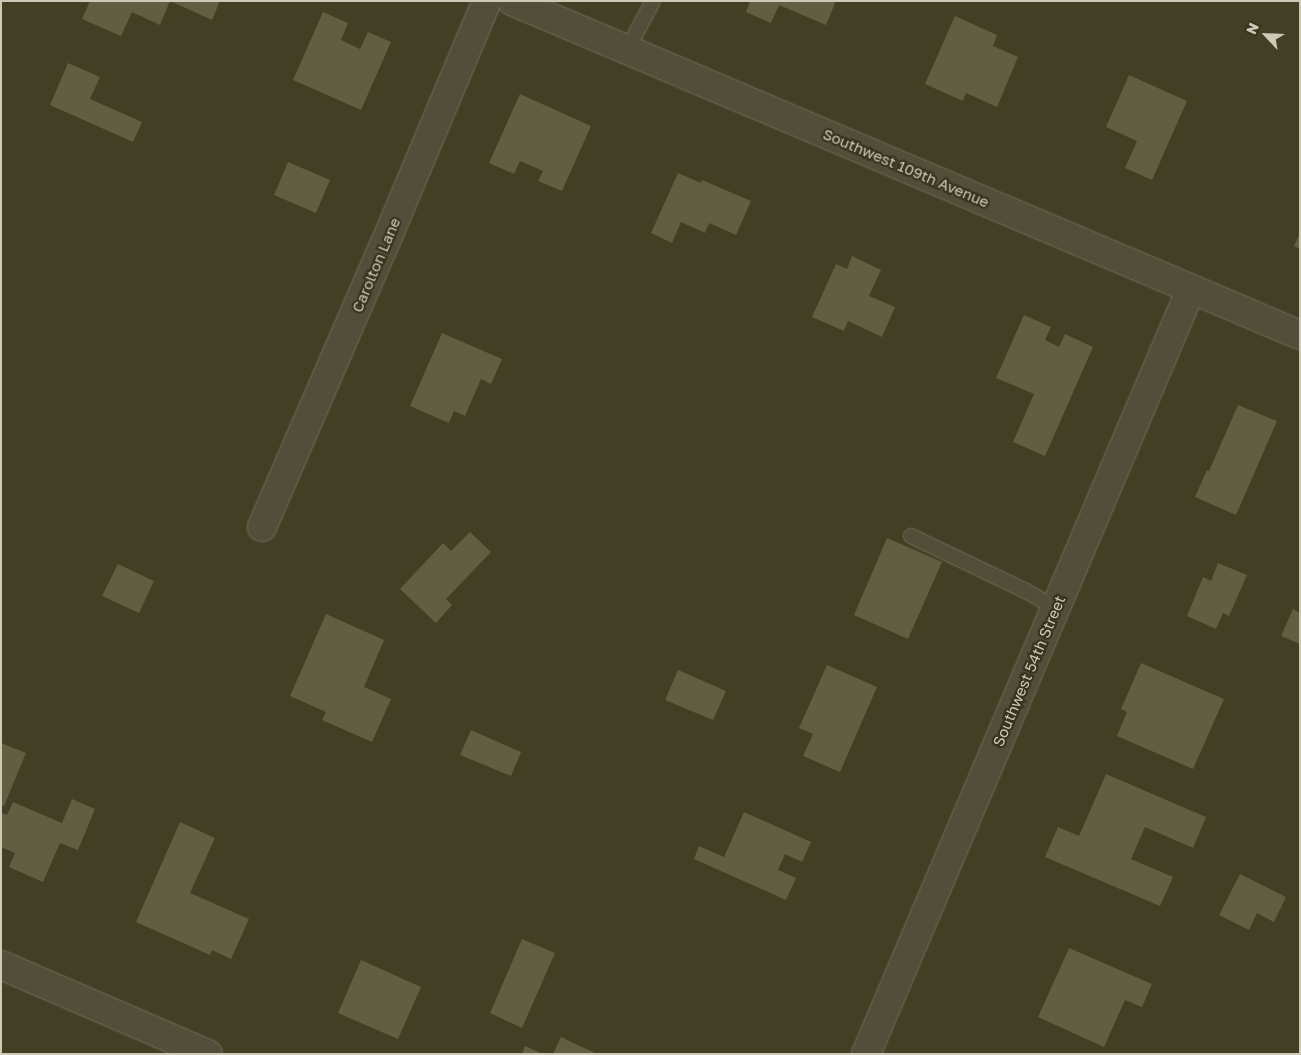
<!DOCTYPE html>
<style>
body{margin:0}
#map{position:relative;width:1301px;height:1055px;overflow:hidden;background:#423f25;font-family:"Golos Text",sans-serif}
div>[style]{position:absolute}
.building>*{inset:0;background:#615e41}
.roads{filter:drop-shadow(0 0 1px #726f5a) drop-shadow(0 0 1px #726f5a)}
.lane>*{height:14px;margin:-7px;padding:0 7px;transform-origin:7px;border-radius:7px;background:#514f39}
.street>*{height:28px;margin:-14px;padding:0 14px;transform-origin:14px;border-radius:14px;background:#514f39}
span{translate:-50% -50%;white-space:nowrap;text-align:center;line-height:1.15;-webkit-text-stroke:4.5px #37351e;paint-order:stroke}
.street-label{font-size:15px;color:#cccab6}
.frame{position:absolute;inset:0;border:2px solid #cccab6;pointer-events:none}
.north{position:absolute;left:1241px;top:10px;width:50px;height:50px;-webkit-text-stroke:4px #37351e;paint-order:stroke;rotate:295deg;font-size:14px;font-weight:700;line-height:20px;text-align:center;color:#cccab6}
.north::after{content:'';display:block;margin:auto;width:18px;height:22px;background:#cccab6;clip-path:polygon(50% 0,100% 100%,50% 72%,0 100%)}
</style>
<div id="map">
<div class="building">
<i style="clip-path:polygon(90px 1px,170px 1px,160px 25px,132px 12px,121px 36px,82px 19px)"></i>
<i style="clip-path:polygon(170px 1px,220px 1px,212px 20px)"></i>
<i style="clip-path:polygon(750px 1px,836px 1px,826px 25px,779px 5px,771px 23px,746px 12px)"></i>
<i style="clip-path:polygon(323px 12px,348px 23px,341px 40px,360px 49px,368px 32px,391px 42px,361px 110px,293px 80px)"></i>
<i style="clip-path:polygon(955px 16px,997px 35px,993px 46px,1018px 57px,997px 107px,966px 93px,963px 101px,925px 84px)"></i>
<i style="clip-path:polygon(68px 63px,100px 77px,90px 99px,142px 122px,133px 142px,50px 105px)"></i>
<i style="clip-path:polygon(1129px 75px,1187px 101px,1152px 180px,1125px 168px,1137px 141px,1106px 127px)"></i>
<i style="clip-path:polygon(520px 94px,591px 126px,562px 191px,538px 181px,543px 171px,520px 161px,514px 174px,489px 163px)"></i>
<i style="clip-path:polygon(288px 162px,330px 180px,316px 213px,274px 195px)"></i>
<i style="clip-path:polygon(678px 173px,701px 183px,702px 180px,751px 201px,736px 235px,709px 223px,705px 233px,681px 222px,672px 243px,651px 233px)"></i>
<i style="clip-path:polygon(1300px 233px,1300px 249px,1294px 246px)"></i>
<i style="clip-path:polygon(852px 256px,881px 270px,869px 296px,895px 307px,882px 337px,848px 321px,844px 331px,812px 317px,836px 264px,847px 269px)"></i>
<i style="clip-path:polygon(1024px 315px,1051px 327px,1045px 340px,1059px 347px,1065px 334px,1093px 347px,1045px 456px,1013px 442px,1034px 394px,996px 378px)"></i>
<i style="clip-path:polygon(442px 333px,502px 359px,491px 384px,481px 379px,465px 416px,454px 411px,449px 423px,410px 406px)"></i>
<i style="clip-path:polygon(1238px 405px,1277px 421px,1236px 515px,1195px 497px,1207px 470px,1209px 471px)"></i>
<i style="clip-path:polygon(470px 532px,491px 552px,446px 599px,452px 605px,436px 623px,400px 589px,443px 543px,451px 551px)"></i>
<i style="clip-path:polygon(887px 538px,942px 562px,908px 639px,854px 615px)"></i>
<i style="clip-path:polygon(1218px 563px,1247px 575px,1229px 616px,1223px 613px,1216px 629px,1187px 616px,1203px 577px,1211px 581px)"></i>
<i style="clip-path:polygon(118px 564px,154px 581px,139px 613px,102px 596px)"></i>
<i style="clip-path:polygon(1293px 609px,1300px 613px,1300px 644px,1281px 636px)"></i>
<i style="clip-path:polygon(326px 614px,384px 640px,364px 687px,391px 699px,372px 742px,322px 720px,326px 712px,290px 696px)"></i>
<i style="clip-path:polygon(1141px 663px,1224px 699px,1193px 769px,1117px 736px,1127px 712px,1121px 709px)"></i>
<i style="clip-path:polygon(827px 665px,877px 687px,840px 772px,803px 756px,813px 734px,799px 728px)"></i>
<i style="clip-path:polygon(678px 670px,726px 691px,713px 720px,665px 700px)"></i>
<i style="clip-path:polygon(471px 730px,521px 752px,511px 776px,460px 755px)"></i>
<i style="clip-path:polygon(1px 743px,26px 753px,4px 806px,1px 805px)"></i>
<i style="clip-path:polygon(1106px 774px,1206px 817px,1193px 848px,1145px 827px,1131px 859px,1173px 877px,1160px 906px,1045px 857px,1058px 827px,1079px 836px)"></i>
<i style="clip-path:polygon(72px 799px,95px 809px,78px 850px,60px 843px,43px 882px,9px 867px,15px 853px,1px 847px,1px 813px,7px 815px,13px 802px,62px 823px)"></i>
<i style="clip-path:polygon(744px 812px,811px 842px,802px 862px,785px 854px,778px 870px,796px 878px,786px 900px,694px 859px,699px 846px,724px 857px)"></i>
<i style="clip-path:polygon(180px 822px,215px 838px,190px 893px,249px 919px,231px 959px,212px 950px,210px 955px,136px 922px)"></i>
<i style="clip-path:polygon(1240px 874px,1286px 897px,1274px 922px,1257px 913px,1249px 930px,1219px 915px)"></i>
<i style="clip-path:polygon(522px 939px,555px 953px,522px 1028px,490px 1013px)"></i>
<i style="clip-path:polygon(1069px 948px,1152px 984px,1142px 1007px,1125px 1000px,1104px 1047px,1038px 1017px)"></i>
<i style="clip-path:polygon(361px 960px,421px 987px,398px 1039px,338px 1013px)"></i>
<i style="clip-path:polygon(561px 1037px,597px 1054px,553px 1054px)"></i>
<i style="clip-path:polygon(525px 1046px,543px 1054px,522px 1054px)"></i>
</div>
<div class="roads">
<div class="lane">
<i style="left:627px;top:50px;width:55px;rotate:-62deg"></i>
<i style="left:911px;top:536px;width:127px;rotate:25.6deg"></i>
<i style="left:1026px;top:591px;width:34px;rotate:30deg"></i>
</div>
<div class="street">
<i style="left:512px;top:1px;width:856px;rotate:22.97deg"></i>
<i style="left:262px;top:527px;width:304px;rotate:-66.6deg"></i>
<i style="left:383px;top:248px;width:268px;rotate:-67.2deg"></i>
<i style="left:1px;top:965px;width:225px;rotate:23.3deg"></i>
<i style="left:866px;top:1054px;width:831px;rotate:-66.98deg"></i>
</div>
</div>
<div class="street-label">
<span style="left:906px;top:168px;rotate:23deg">Southwest 109th Avenue</span>
<span style="left:376px;top:265px;rotate:-67deg">Carolton Lane</span>
<span style="left:1029px;top:671px;rotate:-67deg">Southwest 54th Street</span>
</div>
<div class="frame"></div>
<div class="north">N</div>
</div>
